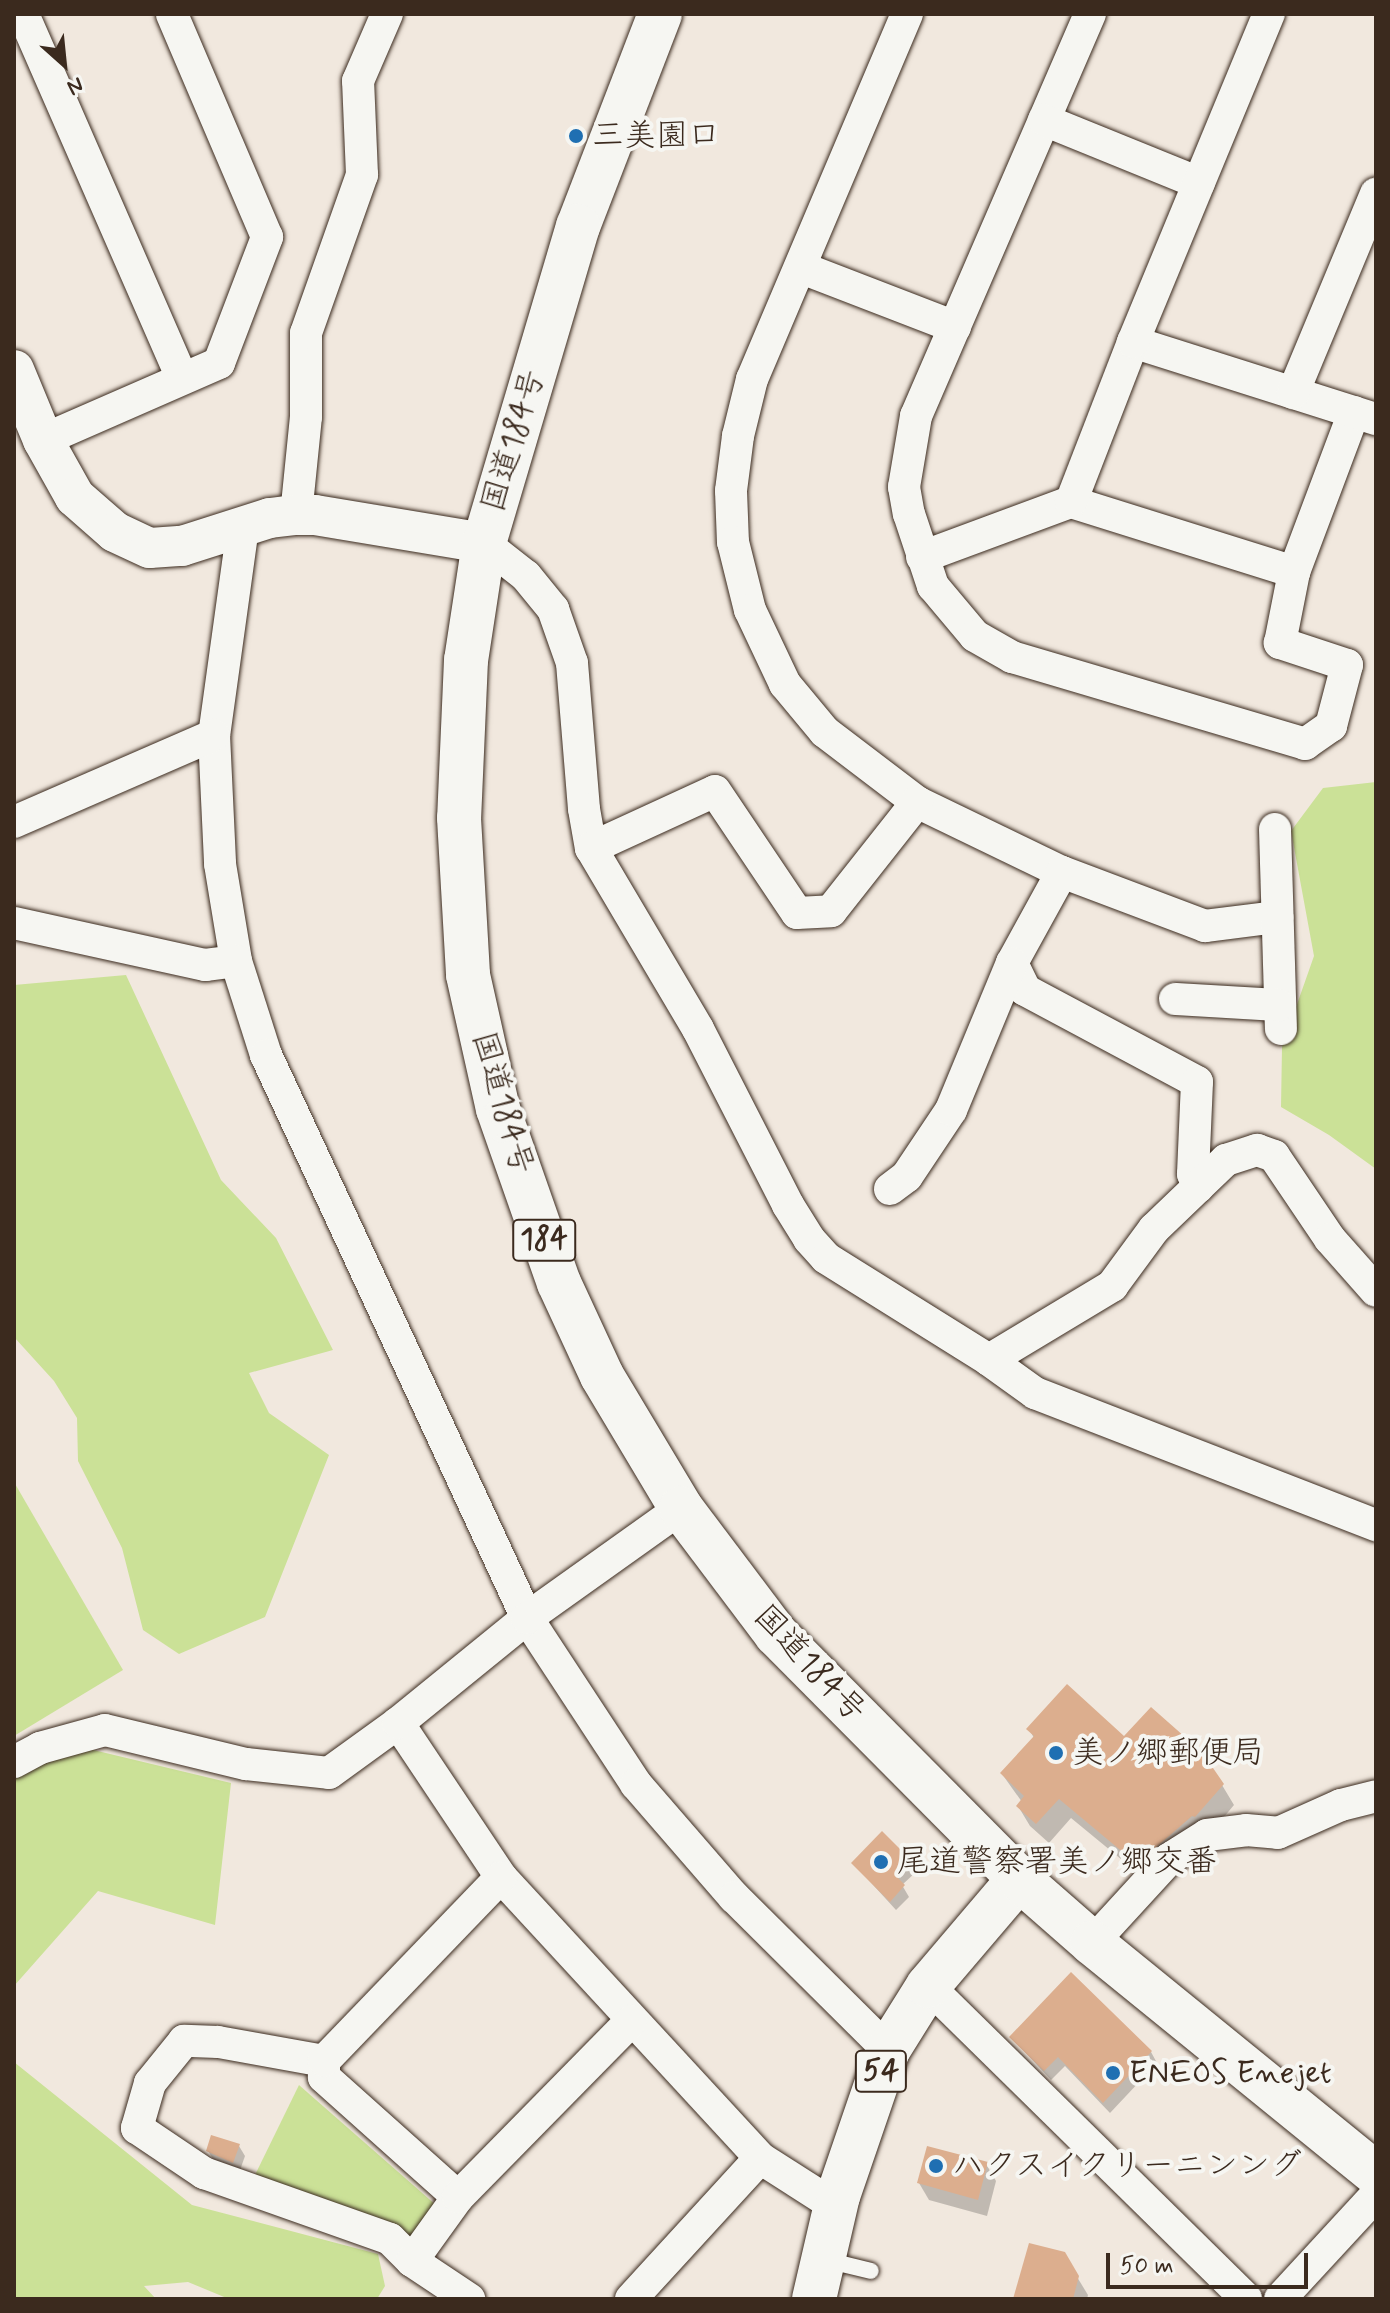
<!DOCTYPE html>
<meta charset="utf-8">
<style>
body{margin:0}
#map{position:relative;width:1390px;height:2313px;overflow:hidden;background:#f1e8de;font-family:Mynerve,"Klee One",sans-serif}
div>[style]{position:absolute}
.green>*{inset:0;background:#cbe197}
.shadow>*{inset:0;background:#0003}
.building>*{inset:0;background:#dcae8e}
.roads{filter:drop-shadow(0 0 2px #3b2a1e) drop-shadow(0 0 2px #3b2a1e)}
.service>*{height:16px;margin:-8px;padding:0 8px;transform-origin:8px;border-radius:8px;background:#f6f6f2}
.minor>*{height:32px;margin:-16px;padding:0 16px;transform-origin:16px;border-radius:16px;background:#f6f6f2}
.tertiary>*{height:40px;margin:-20px;padding:0 20px;transform-origin:20px;border-radius:20px;background:#f6f6f2}
.primary>*{height:44px;margin:-22px;padding:0 22px;transform-origin:22px;border-radius:22px;background:#f6f6f2}
.trunk>*{height:44px;margin:-22px;padding:0 22px;transform-origin:22px;border-radius:22px;background:#f6f6f2}
.dots>*{width:22px;height:22px;translate:-50% -50%;box-sizing:border-box;border:4px solid #f6f6f2;border-radius:50%}
span{translate:-50% -50%;white-space:nowrap;text-align:center;line-height:1.15;-webkit-text-stroke:8px #f6f6f2;paint-order:stroke}
.shield-label span{padding:2px 6px;background:#f6f6f2;border:2px solid;border-radius:6px;-webkit-text-stroke-width:0}
.shield-label{font-size:30px;color:#3b2a1e;font-weight:700}
.poi-label{font-size:32px;color:#3b2a1e}
.left{translate:0 -50%;text-align:left}
.street-label{font-size:32px;color:#3b2a1e}
.frame{position:absolute;inset:0;border:16px solid #3b2a1e;pointer-events:none}
.north{position:absolute;left:24px;top:24px;width:80px;height:80px;-webkit-text-stroke:6px #f6f6f2;paint-order:stroke;rotate:153deg;font-size:22px;font-weight:700;line-height:32px;text-align:center;color:#3b2a1e}
.north::after{content:'';display:block;margin:auto;width:28px;height:36px;background:#3b2a1e;clip-path:polygon(50% 0,100% 100%,50% 72%,0 100%)}
.scale{position:absolute;left:1106px;top:2253px;width:202px;height:36px;box-sizing:border-box;border:4px solid #3b2a1e;border-top:0;padding-left:10px;font-size:24px;line-height:28px;white-space:nowrap;color:#3b2a1e;-webkit-text-stroke:6px #f6f6f2;paint-order:stroke}
</style>
<div id="map">
<div class="green">
<i style="clip-path:polygon(1376px 782px,1376px 1169px,1329px 1135px,1281px 1107px,1282px 1047px,1314px 956px,1291px 831px,1323px 788px)"></i>
<i style="clip-path:polygon(126px 975px,221px 1180px,276px 1238px,333px 1350px,249px 1373px,269px 1413px,329px 1455px,265px 1617px,179px 1654px,143px 1630px,122px 1548px,78px 1461px,77px 1418px,54px 1381px,14px 1337px,14px 985px)"></i>
<i style="clip-path:polygon(14px 1482px,123px 1670px,14px 1736px)"></i>
<i style="clip-path:polygon(85px 1748px,231px 1783px,215px 1925px,98px 1891px,14px 1986px,14px 1776px)"></i>
<i style="clip-path:polygon(14px 2062px,192px 2205px,378px 2254px,385px 2286px,377px 2299px,229px 2299px,188px 2282px,144px 2286px,156px 2299px,14px 2299px)"></i>
<i style="clip-path:polygon(299px 2085px,437px 2206px,408px 2245px,251px 2183px)"></i>
</div>
<div class="shadow">
<i style="clip-path:polygon(1029px 1729px,1124px 1739px,1222px 1785px,1234px 1805px,1207px 1837px,1150px 1883px,1071px 1818px,1049px 1843px,1030px 1826px,1018px 1806px,1022px 1802px,1002px 1774px,1034px 1738px)"></i>
<i style="clip-path:polygon(910px 1862px,916px 1872px,902px 1885px,909px 1897px,896px 1910px,853px 1863px)"></i>
<i style="clip-path:polygon(1071px 1975px,1151px 2052px,1157px 2063px,1110px 2113px,1065px 2066px,1051px 2080px,1011px 2037px)"></i>
<i style="clip-path:polygon(239px 2146px,245px 2156px,239px 2173px,215px 2162px,208px 2151px)"></i>
<i style="clip-path:polygon(986px 2164px,996px 2181px,987px 2216px,929px 2200px,919px 2183px)"></i>
<i style="clip-path:polygon(1063px 2254px,1088px 2295px,1087px 2299px,1015px 2299px)"></i>
</div>
<div class="building">
<i style="clip-path:polygon(1067px 1684px,1124px 1736px,1151px 1707px,1202px 1752px,1224px 1784px,1195px 1817px,1192px 1816px,1137px 1864px,1059px 1799px,1036px 1824px,1016px 1806px,1024px 1796px,1000px 1773px,1034px 1736px,1026px 1729px)"></i>
<i style="clip-path:polygon(882px 1831px,912px 1861px,896px 1876px,905px 1885px,890px 1902px,851px 1863px)"></i>
<i style="clip-path:polygon(1071px 1972px,1152px 2051px,1103px 2103px,1058px 2057px,1044px 2071px,1009px 2037px)"></i>
<i style="clip-path:polygon(211px 2135px,240px 2144px,233px 2163px,206px 2151px)"></i>
<i style="clip-path:polygon(927px 2146px,988px 2162px,978px 2200px,917px 2183px)"></i>
<i style="clip-path:polygon(1029px 2243px,1065px 2252px,1079px 2276px,1073px 2299px,1013px 2299px)"></i>
</div>
<div class="roads">
<div class="service">
<i style="left:826px;top:2260px;width:46px;rotate:13.7deg"></i>
</div>
<div class="minor">
<i style="left:23px;top:14px;width:397px;rotate:66.4deg"></i>
<i style="left:907px;top:14px;width:397px;rotate:113deg"></i>
<i style="left:752px;top:379px;width:59px;rotate:103.8deg"></i>
<i style="left:738px;top:436px;width:55px;rotate:97.3deg"></i>
<i style="left:731px;top:491px;width:51px;rotate:87.8deg"></i>
<i style="left:733px;top:542px;width:70px;rotate:76deg"></i>
<i style="left:750px;top:610px;width:82px;rotate:64.7deg"></i>
<i style="left:785px;top:684px;width:62px;rotate:50.2deg"></i>
<i style="left:825px;top:732px;width:116px;rotate:37.3deg"></i>
<i style="left:917px;top:802px;width:161px;rotate:25.8deg"></i>
<i style="left:1062px;top:872px;width:153px;rotate:20.7deg"></i>
<i style="left:1205px;top:926px;width:73px;rotate:-7.1deg"></i>
<i style="left:1090px;top:14px;width:438px;rotate:113.4deg"></i>
<i style="left:916px;top:416px;width:72px;rotate:99.6deg"></i>
<i style="left:904px;top:487px;width:27px;rotate:80deg"></i>
<i style="left:909px;top:514px;width:76px;rotate:71.6deg"></i>
<i style="left:933px;top:586px;width:65px;rotate:50deg"></i>
<i style="left:975px;top:636px;width:43px;rotate:29.6deg"></i>
<i style="left:1012px;top:657px;width:306px;rotate:16.5deg"></i>
<i style="left:1305px;top:744px;width:32px;rotate:-35deg"></i>
<i style="left:1331px;top:726px;width:63px;rotate:-75.3deg"></i>
<i style="left:1347px;top:665px;width:71px;rotate:-161.8deg"></i>
<i style="left:1280px;top:643px;width:72px;rotate:-78.8deg"></i>
<i style="left:1294px;top:572px;width:171px;rotate:-69.4deg"></i>
<i style="left:1044px;top:120px;width:167px;rotate:22.1deg"></i>
<i style="left:802px;top:268px;width:164px;rotate:21.1deg"></i>
<i style="left:1133px;top:342px;width:255px;rotate:17.6deg"></i>
<i style="left:1293px;top:393px;width:216px;rotate:-67.4deg"></i>
<i style="left:43px;top:440px;width:192px;rotate:-23.6deg"></i>
<i style="left:219px;top:363px;width:135px;rotate:-69.1deg"></i>
<i style="left:267px;top:237px;width:242px;rotate:-113.1deg"></i>
<i style="left:1071px;top:502px;width:234px;rotate:17.4deg"></i>
<i style="left:296px;top:515px;width:99px;rotate:-84.2deg"></i>
<i style="left:306px;top:417px;width:84px;rotate:-90deg"></i>
<i style="left:306px;top:333px;width:168px;rotate:-70.5deg"></i>
<i style="left:362px;top:175px;width:94px;rotate:-92.4deg"></i>
<i style="left:358px;top:81px;width:73px;rotate:-66.6deg"></i>
<i style="left:243px;top:527px;width:210px;rotate:97.9deg"></i>
<i style="left:214px;top:735px;width:129px;rotate:87.3deg"></i>
<i style="left:220px;top:864px;width:98px;rotate:80.6deg"></i>
<i style="left:236px;top:961px;width:99px;rotate:72.3deg"></i>
<i style="left:266px;top:1055px;width:621px;rotate:65.13deg"></i>
<i style="left:527px;top:1618px;width:199px;rotate:56.7deg"></i>
<i style="left:636px;top:1784px;width:150px;rotate:49.1deg"></i>
<i style="left:734px;top:1897px;width:217px;rotate:44.8deg"></i>
<i style="left:484px;top:543px;width:53px;rotate:38.2deg"></i>
<i style="left:526px;top:576px;width:43px;rotate:50.7deg"></i>
<i style="left:553px;top:609px;width:57px;rotate:70.6deg"></i>
<i style="left:572px;top:663px;width:146px;rotate:85.3deg"></i>
<i style="left:584px;top:809px;width:40px;rotate:80deg"></i>
<i style="left:591px;top:848px;width:210px;rotate:59.4deg"></i>
<i style="left:698px;top:1029px;width:198px;rotate:62.9deg"></i>
<i style="left:788px;top:1205px;width:40px;rotate:58deg"></i>
<i style="left:809px;top:1239px;width:25px;rotate:48deg"></i>
<i style="left:826px;top:1258px;width:192px;rotate:32deg"></i>
<i style="left:989px;top:1360px;width:57px;rotate:35.7deg"></i>
<i style="left:1035px;top:1393px;width:366px;rotate:21.2deg"></i>
<i style="left:922px;top:557px;width:159px;rotate:-20.3deg"></i>
<i style="left:1071px;top:502px;width:172px;rotate:-68.8deg"></i>
<i style="left:1133px;top:342px;width:355px;rotate:-67.5deg"></i>
<i style="left:14px;top:822px;width:218px;rotate:-23.5deg"></i>
<i style="left:1275px;top:829px;width:200px;rotate:88.3deg"></i>
<i style="left:591px;top:848px;width:136px;rotate:-24.7deg"></i>
<i style="left:715px;top:791px;width:147px;rotate:56.1deg"></i>
<i style="left:797px;top:913px;width:34px;rotate:-3deg"></i>
<i style="left:831px;top:911px;width:139px;rotate:-51.7deg"></i>
<i style="left:1062px;top:872px;width:104px;rotate:118.8deg"></i>
<i style="left:1012px;top:963px;width:30px;rotate:64deg"></i>
<i style="left:1025px;top:990px;width:195px;rotate:28.1deg"></i>
<i style="left:1197px;top:1082px;width:92px;rotate:92.5deg"></i>
<i style="left:1193px;top:1174px;width:14px;rotate:69deg"></i>
<i style="left:14px;top:923px;width:196px;rotate:12.4deg"></i>
<i style="left:205px;top:965px;width:31px;rotate:-7deg"></i>
<i style="left:1175px;top:999px;width:104px;rotate:3.3deg"></i>
<i style="left:890px;top:1189px;width:21px;rotate:-37deg"></i>
<i style="left:907px;top:1176px;width:79px;rotate:-56.3deg"></i>
<i style="left:951px;top:1110px;width:159px;rotate:-67.5deg"></i>
<i style="left:989px;top:1360px;width:144px;rotate:-31deg"></i>
<i style="left:1112px;top:1286px;width:71px;rotate:-53.6deg"></i>
<i style="left:1154px;top:1229px;width:100px;rotate:-43.8deg"></i>
<i style="left:1226px;top:1160px;width:33px;rotate:-18deg"></i>
<i style="left:1257px;top:1150px;width:18px;rotate:19deg"></i>
<i style="left:1274px;top:1156px;width:100px;rotate:56deg"></i>
<i style="left:1330px;top:1239px;width:69px;rotate:48.5deg"></i>
<i style="left:398px;top:1723px;width:185px;rotate:56.2deg"></i>
<i style="left:501px;top:1877px;width:382px;rotate:47.3deg"></i>
<i style="left:760px;top:2158px;width:89px;rotate:32.6deg"></i>
<i style="left:14px;top:1762px;width:30px;rotate:-28deg"></i>
<i style="left:40px;top:1748px;width:67px;rotate:-15.5deg"></i>
<i style="left:105px;top:1730px;width:145px;rotate:13.6deg"></i>
<i style="left:246px;top:1764px;width:83px;rotate:6.2deg"></i>
<i style="left:329px;top:1773px;width:85px;rotate:-35.9deg"></i>
<i style="left:398px;top:1723px;width:166px;rotate:-39.1deg"></i>
<i style="left:527px;top:1618px;width:189px;rotate:-35.5deg"></i>
<i style="left:1092px;top:1943px;width:114px;rotate:-47.5deg"></i>
<i style="left:1169px;top:1859px;width:45px;rotate:-32.3deg"></i>
<i style="left:1207px;top:1835px;width:39px;rotate:-7deg"></i>
<i style="left:1246px;top:1830px;width:32px;rotate:5deg"></i>
<i style="left:1278px;top:1833px;width:69px;rotate:-24deg"></i>
<i style="left:1341px;top:1805px;width:36px;rotate:-14deg"></i>
<i style="left:928px;top:1986px;width:446px;rotate:44.5deg"></i>
<i style="left:324px;top:2061px;width:108px;rotate:-169.8deg"></i>
<i style="left:218px;top:2042px;width:34px;rotate:-178deg"></i>
<i style="left:184px;top:2041px;width:54px;rotate:129deg"></i>
<i style="left:150px;top:2083px;width:47px;rotate:106.1deg"></i>
<i style="left:137px;top:2128px;width:81px;rotate:33.9deg"></i>
<i style="left:204px;top:2173px;width:197px;rotate:19.5deg"></i>
<i style="left:390px;top:2239px;width:31px;rotate:45deg"></i>
<i style="left:412px;top:2261px;width:69px;rotate:33.7deg"></i>
<i style="left:458px;top:2197px;width:180px;rotate:-138.2deg"></i>
<i style="left:324px;top:2077px;width:16px;rotate:-90deg"></i>
<i style="left:324px;top:2061px;width:255px;rotate:-46.1deg"></i>
<i style="left:412px;top:2261px;width:79px;rotate:-54.3deg"></i>
<i style="left:458px;top:2197px;width:247px;rotate:-45.5deg"></i>
<i style="left:631px;top:2299px;width:191px;rotate:-47.5deg"></i>
<i style="left:1280px;top:2299px;width:142px;rotate:-47.3deg"></i>
</div>
<div class="tertiary">
<i style="left:14px;top:370px;width:76px;rotate:67.5deg"></i>
<i style="left:43px;top:440px;width:65px;rotate:60.7deg"></i>
<i style="left:75px;top:497px;width:53px;rotate:41.2deg"></i>
<i style="left:115px;top:532px;width:38px;rotate:25deg"></i>
<i style="left:150px;top:548px;width:32px;rotate:-4deg"></i>
<i style="left:182px;top:546px;width:92px;rotate:-17.7deg"></i>
<i style="left:270px;top:518px;width:26px;rotate:-7deg"></i>
<i style="left:296px;top:515px;width:19px"></i>
<i style="left:315px;top:515px;width:171px;rotate:9.4deg"></i>
</div>
<div class="primary">
<i style="left:814px;top:2299px;width:106px;rotate:-76.9deg"></i>
<i style="left:838px;top:2196px;width:154px;rotate:-71.1deg"></i>
<i style="left:888px;top:2050px;width:75px;rotate:-58deg"></i>
<i style="left:928px;top:1986px;width:140px;rotate:-49.6deg"></i>
</div>
<div class="trunk">
<i style="left:660px;top:14px;width:227px;rotate:111.1deg"></i>
<i style="left:578px;top:226px;width:331px;rotate:106.5deg"></i>
<i style="left:484px;top:543px;width:118px;rotate:98.7deg"></i>
<i style="left:466px;top:660px;width:158px;rotate:92.5deg"></i>
<i style="left:459px;top:818px;width:157px;rotate:86.7deg"></i>
<i style="left:468px;top:975px;width:137px;rotate:77.4deg"></i>
<i style="left:498px;top:1109px;width:184px;rotate:70.7deg"></i>
<i style="left:559px;top:1283px;width:102px;rotate:65.2deg"></i>
<i style="left:602px;top:1376px;width:154px;rotate:59.1deg"></i>
<i style="left:681px;top:1508px;width:158px;rotate:53deg"></i>
<i style="left:776px;top:1634px;width:345px;rotate:45.2deg"></i>
<i style="left:1019px;top:1879px;width:97px;rotate:41.2deg"></i>
<i style="left:1092px;top:1943px;width:366px;rotate:39.1deg"></i>
</div>
</div>
<div class="dots">
<i style="left:576px;top:136px;background:#1f6fb2"></i>
<i style="left:1056px;top:1753px;background:#1f6fb2"></i>
<i style="left:881px;top:1862px;background:#1f6fb2"></i>
<i style="left:1113px;top:2073px;background:#1f6fb2"></i>
<i style="left:936px;top:2166px;background:#1f6fb2"></i>
</div>
<div class="shield-label">
<span style="left:544px;top:1240px">184</span>
<span style="left:881px;top:2071px">54</span>
</div>
<div class="poi-label">
<span class="left" style="left:592px;top:136px">三美園口</span>
<span class="left" style="left:1072px;top:1753px">美ノ郷郵便局</span>
<span class="left" style="left:897px;top:1862px">尾道警察署美ノ郷交番</span>
<span class="left" style="left:1129px;top:2073px">ENEOS Enejet</span>
<span class="left" style="left:952px;top:2166px">ハクスイクリーニンング</span>
</div>
<div class="street-label">
<span style="left:514px;top:441px;rotate:-73deg">国道184号</span>
<span style="left:502px;top:1103px;rotate:74deg">国道184号</span>
<span style="left:809px;top:1664px;rotate:47deg">国道184号</span>
</div>
<div class="frame"></div>
<div class="north">N</div>
<div class="scale">50 m</div>
</div>
